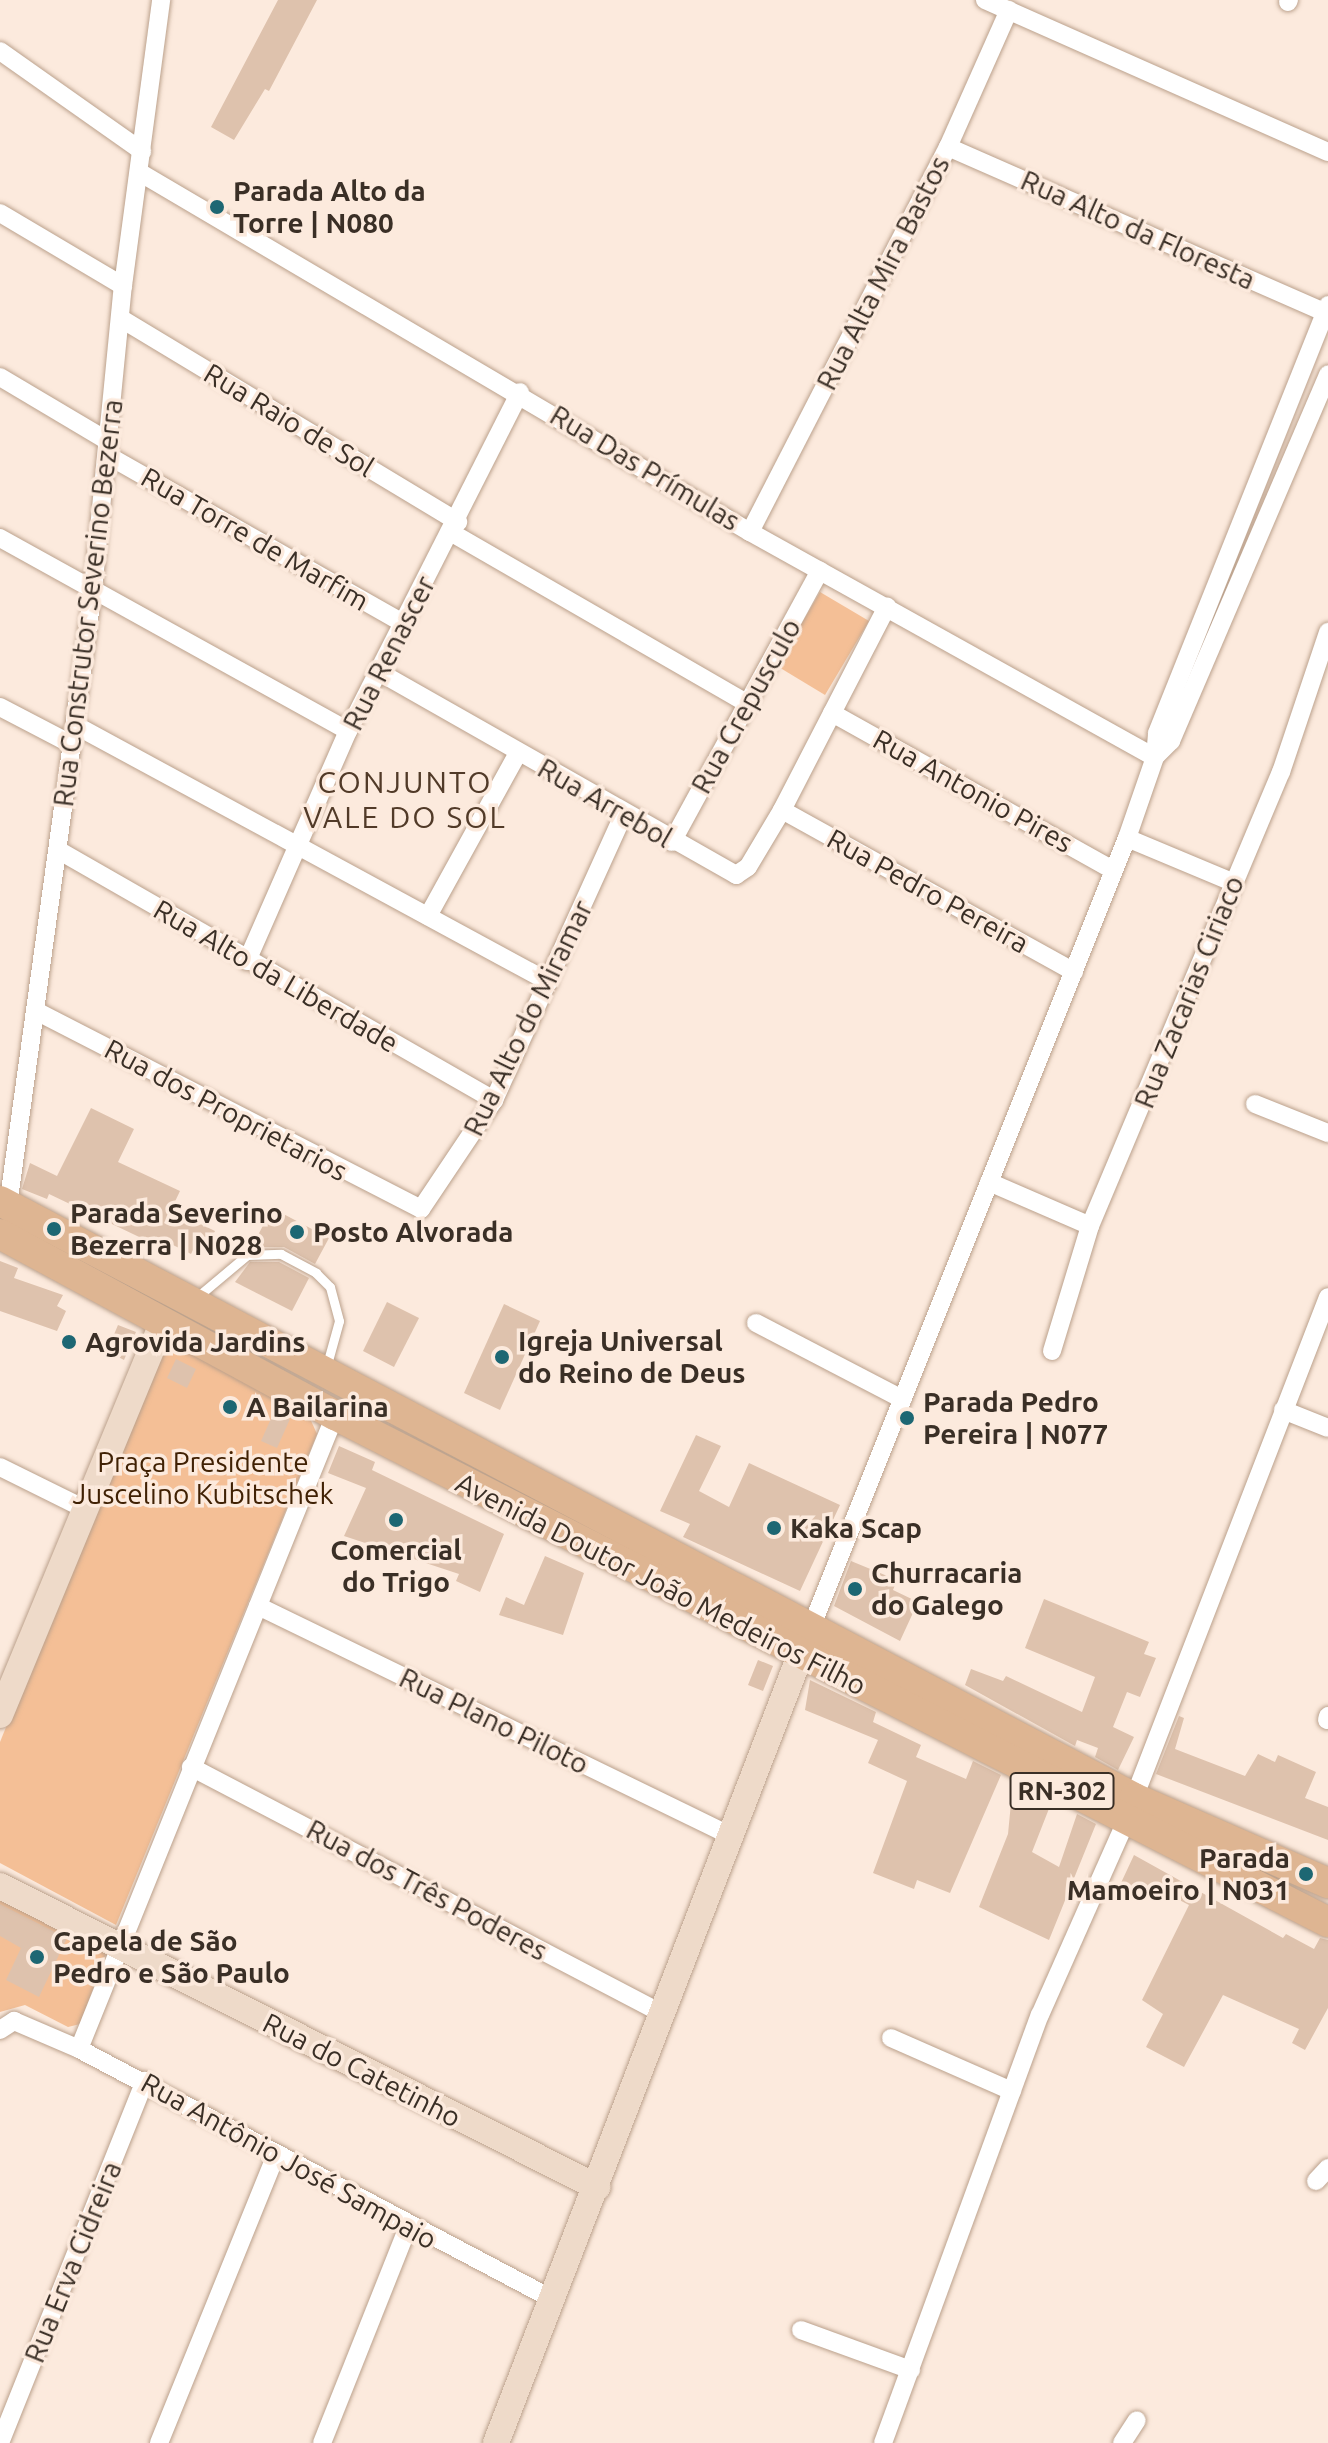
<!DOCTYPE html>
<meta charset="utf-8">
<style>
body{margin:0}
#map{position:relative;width:1328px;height:2443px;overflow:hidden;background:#fceadd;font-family:Ubuntu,sans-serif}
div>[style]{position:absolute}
.green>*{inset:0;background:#f4bf96}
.building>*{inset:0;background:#dec2ad}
.roads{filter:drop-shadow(0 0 2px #bba18c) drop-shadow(0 0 2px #bba18c)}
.service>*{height:9px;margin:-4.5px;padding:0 4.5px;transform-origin:4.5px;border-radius:4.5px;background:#fff}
.minor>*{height:18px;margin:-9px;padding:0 9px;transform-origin:9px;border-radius:9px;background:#fff}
.secondary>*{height:26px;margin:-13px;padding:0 13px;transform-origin:13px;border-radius:13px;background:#eedac9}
.primary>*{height:30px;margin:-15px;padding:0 15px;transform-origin:15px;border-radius:15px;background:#deb592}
.dots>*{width:22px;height:22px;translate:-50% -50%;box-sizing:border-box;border:4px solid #fceadd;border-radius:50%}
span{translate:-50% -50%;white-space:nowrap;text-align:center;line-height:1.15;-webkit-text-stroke:7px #fceadd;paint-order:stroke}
.shield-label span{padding:2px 6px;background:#fceadd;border:2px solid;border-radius:6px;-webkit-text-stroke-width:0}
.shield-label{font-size:26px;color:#3a2f26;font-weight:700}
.poi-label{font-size:28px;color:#3a2f26;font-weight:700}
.left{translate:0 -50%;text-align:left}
.right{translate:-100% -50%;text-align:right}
.street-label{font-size:28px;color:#3a2f26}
.park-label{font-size:28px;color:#402104}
.neighbourhood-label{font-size:30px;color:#513a28;letter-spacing:2px}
</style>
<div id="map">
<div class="green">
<i style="clip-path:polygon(820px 592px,869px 621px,825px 695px,777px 666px)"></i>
<i style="clip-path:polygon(170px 1340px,304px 1405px,317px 1434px,116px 1925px,0 1863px,0 1742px,159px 1350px)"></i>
<i style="clip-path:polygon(0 1891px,108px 1948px,80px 2024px,68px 2027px,25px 2005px,0 2012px)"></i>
</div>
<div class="building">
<i style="clip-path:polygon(278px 0,317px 0,269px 91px,265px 89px,234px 140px,211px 127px)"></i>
<i style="clip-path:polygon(91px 1108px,134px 1129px,118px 1162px,180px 1191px,171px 1210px,215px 1231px,208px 1247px,197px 1242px,191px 1254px,159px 1238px,156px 1245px,49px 1194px,47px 1199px,22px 1189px,30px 1163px,57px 1176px)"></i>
<i style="clip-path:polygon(272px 1208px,329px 1238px,315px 1264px,284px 1247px,252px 1247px)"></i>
<i style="clip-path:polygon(0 1261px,18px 1268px,14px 1278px,63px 1295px,57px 1306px,66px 1311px,57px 1331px,0 1311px)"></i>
<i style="clip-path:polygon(250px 1262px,279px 1262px,309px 1278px,292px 1311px,235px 1282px)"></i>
<i style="clip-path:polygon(387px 1302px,419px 1318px,394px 1367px,363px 1351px)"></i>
<i style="clip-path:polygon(504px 1304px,540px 1321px,500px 1410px,464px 1393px)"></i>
<i style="clip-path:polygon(118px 1325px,136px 1332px,124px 1360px,107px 1351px)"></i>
<i style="clip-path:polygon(176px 1359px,196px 1369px,187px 1388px,167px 1378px)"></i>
<i style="clip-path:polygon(274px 1412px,290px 1419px,277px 1448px,261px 1441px)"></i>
<i style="clip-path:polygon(696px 1435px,721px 1446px,699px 1491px,729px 1507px,749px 1463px,840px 1505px,800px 1591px,683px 1537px,690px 1524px,660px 1511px)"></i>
<i style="clip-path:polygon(339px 1446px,375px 1462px,372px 1470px,504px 1534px,480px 1592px,456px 1581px,459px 1574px,344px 1536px,366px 1488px,328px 1473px)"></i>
<i style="clip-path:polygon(545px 1556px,584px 1573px,563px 1635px,499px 1615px,506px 1597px,524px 1605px)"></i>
<i style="clip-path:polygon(851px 1561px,897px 1580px,893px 1590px,918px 1602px,900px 1641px,834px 1606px)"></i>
<i style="clip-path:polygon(1044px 1599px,1149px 1642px,1144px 1654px,1156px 1658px,1140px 1697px,1127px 1692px,1113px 1727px,1134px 1737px,1118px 1770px,1095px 1757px,1098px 1748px,1077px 1740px,1075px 1746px,965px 1685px,971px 1669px,1003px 1681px,1006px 1676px,1082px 1712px,1095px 1677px,1025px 1648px)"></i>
<i style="clip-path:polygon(758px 1660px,773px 1666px,763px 1691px,748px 1685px)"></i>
<i style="clip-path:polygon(810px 1680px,876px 1712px,873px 1722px,921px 1745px,916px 1757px,966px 1779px,973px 1761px,1001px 1775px,950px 1893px,917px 1880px,914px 1889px,873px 1873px,907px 1781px,868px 1763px,878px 1740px,805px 1710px)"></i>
<i style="clip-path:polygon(1179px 1716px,1184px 1718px,1175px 1749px,1245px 1776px,1258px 1754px,1275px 1762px,1278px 1755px,1316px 1772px,1305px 1798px,1328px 1807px,1328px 1840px,1156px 1774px)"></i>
<i style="clip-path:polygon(1013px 1782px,1052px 1801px,1032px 1852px,1059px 1867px,1077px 1814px,1096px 1824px,1049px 1940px,979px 1907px,1008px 1834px)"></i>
<i style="clip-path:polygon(1134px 1855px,1283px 1938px,1286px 1934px,1314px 1949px,1320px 1938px,1328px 1940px,1328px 2008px,1305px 2050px,1292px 2043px,1299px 2029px,1223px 1995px,1184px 2067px,1146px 2047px,1163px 2014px,1142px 2000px,1189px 1905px,1156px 1888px,1151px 1900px,1120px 1885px)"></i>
<i style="clip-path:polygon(0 1904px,67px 1938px,39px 1997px,6px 1980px,21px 1948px,0 1936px)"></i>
</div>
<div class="roads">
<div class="service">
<i style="left:197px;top:1297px;width:65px;rotate:-40deg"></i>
<i style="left:247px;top:1255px;width:34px;rotate:-2deg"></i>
<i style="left:281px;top:1254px;width:40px;rotate:28deg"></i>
<i style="left:316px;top:1273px;width:20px;rotate:45deg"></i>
<i style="left:330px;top:1287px;width:35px;rotate:75deg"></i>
<i style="left:339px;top:1321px;width:49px;rotate:105.5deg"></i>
</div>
<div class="minor">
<i style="left:985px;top:0;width:375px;rotate:23.9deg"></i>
<i style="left:1288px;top:2px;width:2px;rotate:-63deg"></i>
<i style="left:0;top:51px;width:174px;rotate:35.2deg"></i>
<i style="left:948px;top:147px;width:415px;rotate:23.7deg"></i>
<i style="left:139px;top:172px;width:709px;rotate:30.51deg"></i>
<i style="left:750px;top:532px;width:463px;rotate:29.1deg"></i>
<i style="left:0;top:213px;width:143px;rotate:30.7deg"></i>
<i style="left:120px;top:318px;width:395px;rotate:31.1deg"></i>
<i style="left:0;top:377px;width:126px;rotate:30.7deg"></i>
<i style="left:107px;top:455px;width:340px;rotate:29.6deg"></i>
<i style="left:750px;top:532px;width:433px;rotate:-62.8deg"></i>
<i style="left:948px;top:147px;width:150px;rotate:-66deg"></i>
<i style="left:452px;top:533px;width:342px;rotate:30deg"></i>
<i style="left:0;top:538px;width:398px;rotate:29deg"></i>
<i style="left:379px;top:672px;width:411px;rotate:29.6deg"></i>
<i style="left:736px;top:875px;width:14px;rotate:-34deg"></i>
<i style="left:748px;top:867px;width:66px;rotate:-59.2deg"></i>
<i style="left:782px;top:810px;width:229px;rotate:-62.7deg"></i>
<i style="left:0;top:707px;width:80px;rotate:27.5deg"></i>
<i style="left:832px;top:713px;width:322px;rotate:29.2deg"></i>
<i style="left:75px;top:725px;width:539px;rotate:28.47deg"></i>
<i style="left:1155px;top:757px;width:23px;rotate:-45deg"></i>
<i style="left:1171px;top:741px;width:399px;rotate:-66.8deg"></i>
<i style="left:782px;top:810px;width:334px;rotate:29deg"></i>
<i style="left:1127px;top:838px;width:114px;rotate:22.7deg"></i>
<i style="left:672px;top:842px;width:309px;rotate:-61.4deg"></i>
<i style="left:58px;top:850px;width:503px;rotate:29.83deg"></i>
<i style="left:428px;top:916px;width:186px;rotate:-61.1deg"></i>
<i style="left:247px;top:961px;width:251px;rotate:-66.3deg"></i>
<i style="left:348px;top:731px;width:380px;rotate:-63.1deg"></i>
<i style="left:36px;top:1011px;width:433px;rotate:27.2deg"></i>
<i style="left:421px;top:1209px;width:131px;rotate:-56.2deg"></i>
<i style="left:494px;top:1100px;width:314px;rotate:-65.6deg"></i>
<i style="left:1255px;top:1104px;width:79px;rotate:21.7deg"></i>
<i style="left:989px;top:1182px;width:110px;rotate:23.5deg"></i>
<i style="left:8px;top:1206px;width:622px;rotate:-82.14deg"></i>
<i style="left:93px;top:590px;width:305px;rotate:-84.4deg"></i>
<i style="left:123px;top:286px;width:289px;rotate:-82.4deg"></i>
<i style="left:756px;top:1323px;width:165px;rotate:27.5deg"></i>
<i style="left:1052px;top:1351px;width:131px;rotate:-73.1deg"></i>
<i style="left:1090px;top:1226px;width:493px;rotate:-67.2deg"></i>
<i style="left:1281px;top:772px;width:148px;rotate:-71.4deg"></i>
<i style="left:1283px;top:1410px;width:48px;rotate:21.8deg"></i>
<i style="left:0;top:1467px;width:95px;rotate:26.3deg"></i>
<i style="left:258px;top:1606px;width:526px;rotate:25.93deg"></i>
<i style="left:811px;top:1628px;width:851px;rotate:-68.2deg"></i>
<i style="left:1127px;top:838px;width:86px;rotate:-70.9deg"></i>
<i style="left:1155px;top:757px;width:24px;rotate:-85deg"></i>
<i style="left:1157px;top:733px;width:461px;rotate:-68.2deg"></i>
<i style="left:1327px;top:1720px;width:4px;rotate:-76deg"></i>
<i style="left:191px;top:1767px;width:533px;rotate:27.62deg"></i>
<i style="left:1134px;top:1798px;width:537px;rotate:-68.83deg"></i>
<i style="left:0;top:2030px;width:17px;rotate:-33deg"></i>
<i style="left:14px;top:2021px;width:71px;rotate:23.3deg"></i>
<i style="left:79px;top:2049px;width:537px;rotate:27.85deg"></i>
<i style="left:891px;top:2038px;width:132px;rotate:23.7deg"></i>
<i style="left:79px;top:2049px;width:684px;rotate:-68.01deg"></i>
<i style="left:1316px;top:2181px;width:18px;rotate:-47deg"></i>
<i style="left:801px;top:2330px;width:117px;rotate:20deg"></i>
<i style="left:0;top:2443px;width:390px;rotate:-68.2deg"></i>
<i style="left:159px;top:2443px;width:309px;rotate:-67.9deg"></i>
<i style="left:322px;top:2443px;width:232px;rotate:-68.3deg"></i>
<i style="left:883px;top:2443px;width:456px;rotate:-69.9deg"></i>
<i style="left:1040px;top:2015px;width:210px;rotate:-66.1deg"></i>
<i style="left:1122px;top:2443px;width:27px;rotate:-57deg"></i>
</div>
<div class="secondary">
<i style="left:0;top:1715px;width:423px;rotate:-67.5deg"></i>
<i style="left:0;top:1886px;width:669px;rotate:26.76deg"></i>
<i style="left:496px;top:2443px;width:866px;rotate:-68.89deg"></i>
</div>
<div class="primary">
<i style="left:0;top:1201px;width:1282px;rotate:27.76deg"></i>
<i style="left:1134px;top:1798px;width:212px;rotate:23.7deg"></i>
<i style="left:0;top:1234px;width:381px;rotate:28.4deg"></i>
<i style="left:335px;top:1415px;width:1115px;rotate:27.05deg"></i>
</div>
</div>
<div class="dots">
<i style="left:217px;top:207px;background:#1d6773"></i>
<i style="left:54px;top:1229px;background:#1d6773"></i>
<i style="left:297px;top:1232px;background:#1d6773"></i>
<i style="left:69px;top:1342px;background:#1d6773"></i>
<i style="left:502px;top:1357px;background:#1d6773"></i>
<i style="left:230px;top:1407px;background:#1d6773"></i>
<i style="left:907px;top:1418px;background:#1d6773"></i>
<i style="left:396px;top:1520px;background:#1d6773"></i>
<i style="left:774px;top:1528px;background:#1d6773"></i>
<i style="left:855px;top:1589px;background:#1d6773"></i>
<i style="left:1306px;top:1874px;background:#1d6773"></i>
<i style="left:37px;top:1957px;background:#1d6773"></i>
</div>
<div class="shield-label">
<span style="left:1062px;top:1791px">RN-302</span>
</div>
<div class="poi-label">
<span class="left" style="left:233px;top:207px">Parada Alto da<br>Torre | N080</span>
<span class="left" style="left:70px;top:1229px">Parada Severino<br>Bezerra | N028</span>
<span class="left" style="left:313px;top:1232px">Posto Alvorada</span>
<span class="left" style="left:518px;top:1357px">Igreja Universal<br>do Reino de Deus</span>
<span class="left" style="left:85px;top:1342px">Agrovida Jardins</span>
<span class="left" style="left:923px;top:1418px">Parada Pedro<br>Pereira | N077</span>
<span class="left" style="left:246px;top:1407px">A Bailarina</span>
<span class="left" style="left:790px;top:1528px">Kaka Scap</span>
<span style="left:396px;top:1566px">Comercial<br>do Trigo</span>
<span class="left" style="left:871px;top:1589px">Churracaria<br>do Galego</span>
<span class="right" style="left:1290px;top:1874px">Parada<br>Mamoeiro | N031</span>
<span class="left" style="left:53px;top:1957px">Capela de São<br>Pedro e São Paulo</span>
</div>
<div class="street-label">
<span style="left:1138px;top:230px;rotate:24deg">Rua Alto da Floresta</span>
<span style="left:883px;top:273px;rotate:-63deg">Rua Alta Mira Bastos</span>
<span style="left:289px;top:420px;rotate:31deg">Rua Raio de Sol</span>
<span style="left:645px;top:468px;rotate:31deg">Rua Das Prímulas</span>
<span style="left:255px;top:539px;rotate:30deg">Rua Torre de Marfim</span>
<span style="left:88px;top:603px;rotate:-83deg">Rua Construtor Severino Bezerra</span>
<span style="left:389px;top:653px;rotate:-63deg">Rua Renascer</span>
<span style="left:746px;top:706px;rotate:-61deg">Rua Crepusculo</span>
<span style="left:973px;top:791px;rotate:29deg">Rua Antonio Pires</span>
<span style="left:605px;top:803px;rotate:30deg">Rua Arrebol</span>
<span style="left:928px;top:891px;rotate:29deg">Rua Pedro Pereira</span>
<span style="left:276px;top:976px;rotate:30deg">Rua Alto da Liberdade</span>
<span style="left:1189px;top:992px;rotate:-68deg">Rua Zacarias Ciriaco</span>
<span style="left:528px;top:1018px;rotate:-64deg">Rua Alto do Miramar</span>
<span style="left:226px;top:1110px;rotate:28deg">Rua dos Proprietarios</span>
<span style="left:661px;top:1584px;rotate:27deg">Avenida Doutor João Medeiros Filho</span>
<span style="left:494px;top:1721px;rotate:26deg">Rua Plano Piloto</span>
<span style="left:427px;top:1890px;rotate:28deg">Rua dos Três Poderes</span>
<span style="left:362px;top:2070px;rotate:27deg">Rua do Catetinho</span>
<span style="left:289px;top:2161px;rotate:29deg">Rua Antônio José Sampaio</span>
<span style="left:73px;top:2262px;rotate:-68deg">Rua Erva Cidreira</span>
</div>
<div class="park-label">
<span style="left:203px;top:1478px">Praça Presidente<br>Juscelino Kubitschek</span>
</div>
<div class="neighbourhood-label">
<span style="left:405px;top:799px">CONJUNTO<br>VALE DO SOL</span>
</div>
</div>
